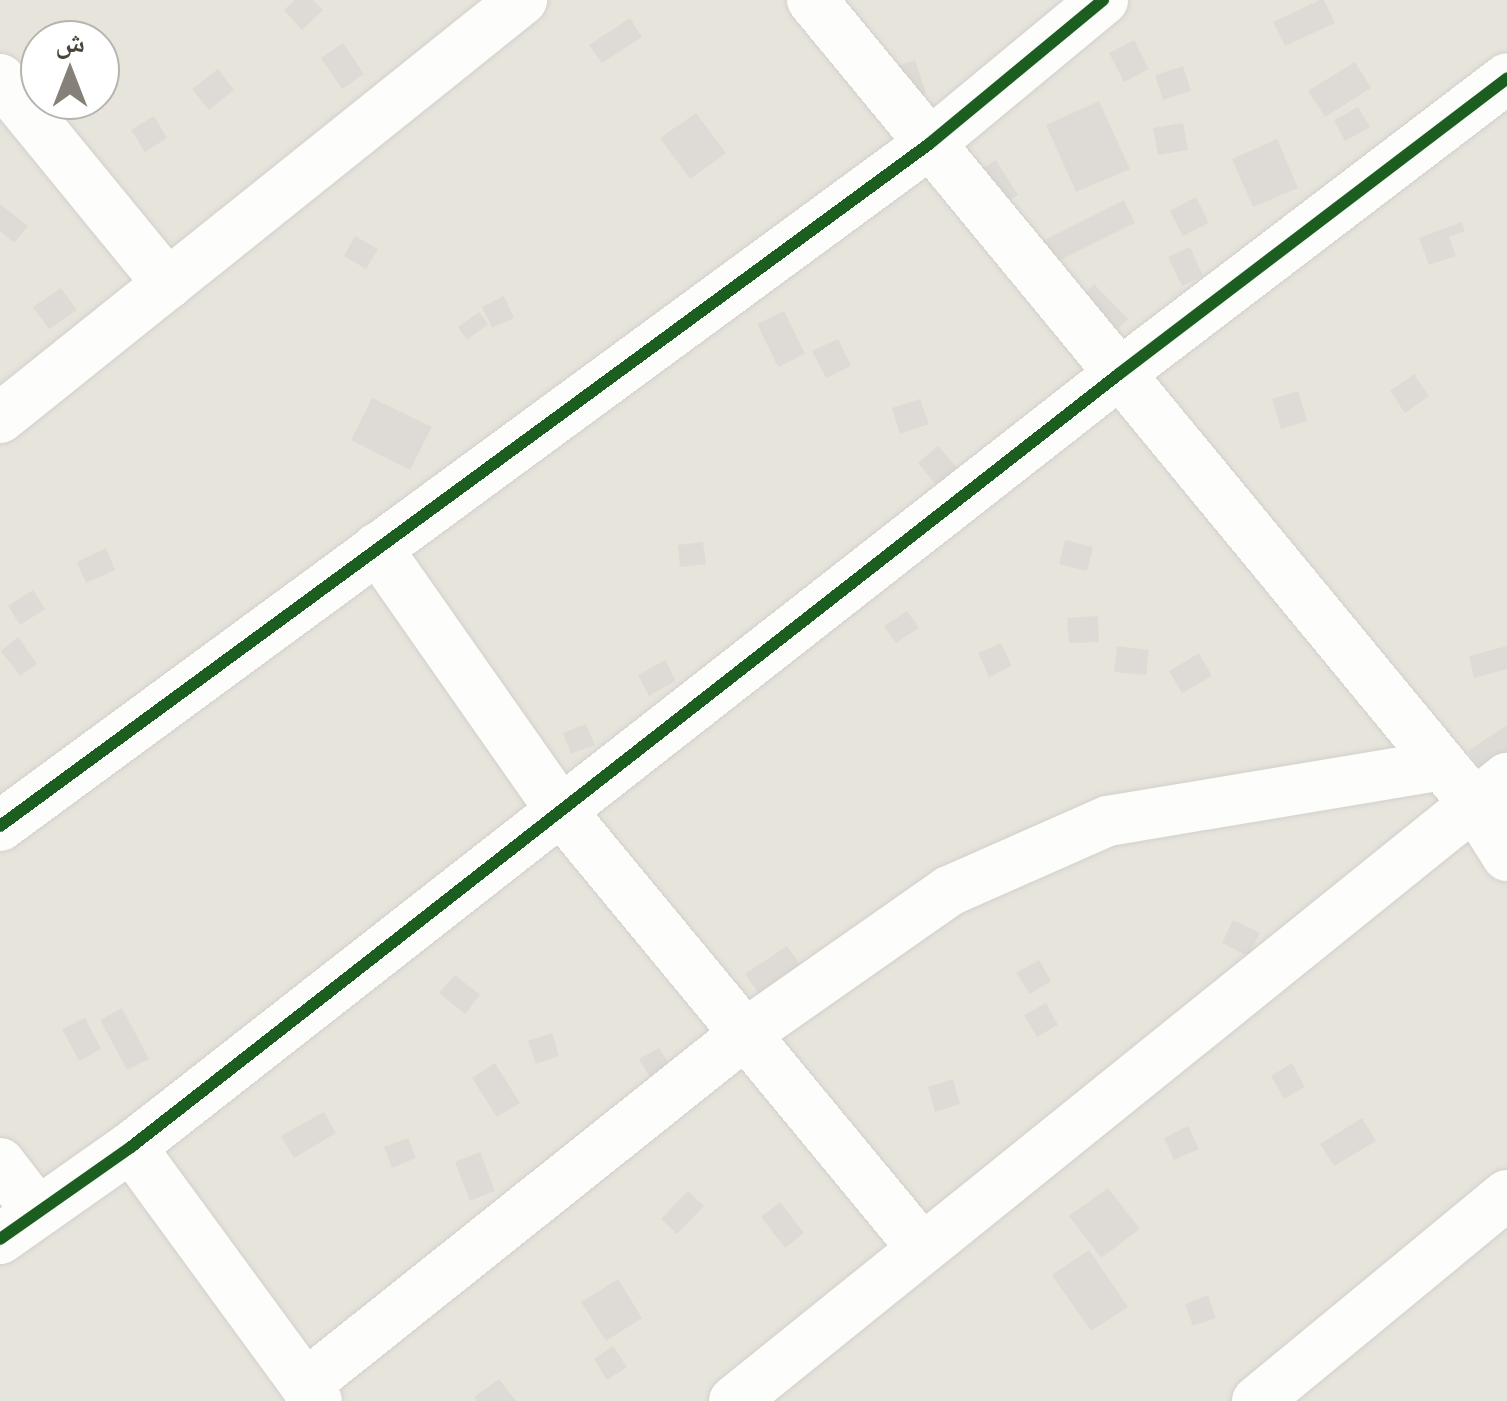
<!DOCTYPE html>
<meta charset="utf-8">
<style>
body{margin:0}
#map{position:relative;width:1507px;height:1401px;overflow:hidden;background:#f4f2ee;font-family:"Archivo Narrow","Noto Naskh Arabic",sans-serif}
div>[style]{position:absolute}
.residential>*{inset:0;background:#e7e4dc}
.building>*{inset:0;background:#dedbd6}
.roads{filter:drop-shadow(0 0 2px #d2d0cb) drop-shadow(0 0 2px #d2d0cb)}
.minor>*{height:50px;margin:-25px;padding:0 25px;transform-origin:25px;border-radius:25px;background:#fdfdfc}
.cycleway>*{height:12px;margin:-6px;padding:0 6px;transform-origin:6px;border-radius:6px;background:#1b5e20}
span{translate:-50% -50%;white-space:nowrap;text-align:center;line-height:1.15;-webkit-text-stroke:8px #fff;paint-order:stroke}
.north{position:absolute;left:20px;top:20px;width:100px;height:100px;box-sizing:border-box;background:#fff;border:2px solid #b7b4b0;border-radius:50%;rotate:0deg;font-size:28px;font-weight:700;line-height:40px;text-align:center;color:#4b4439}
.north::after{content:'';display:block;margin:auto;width:35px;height:45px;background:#868178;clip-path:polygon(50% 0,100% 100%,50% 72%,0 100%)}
</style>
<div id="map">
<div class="residential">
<i style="clip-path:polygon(evenodd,0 0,1507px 0,1507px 1401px,0 1401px,0 0,40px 40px,100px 40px,100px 100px,40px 100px,40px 40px)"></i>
</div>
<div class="building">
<i style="clip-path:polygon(295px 0,313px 0,323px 10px,302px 30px,284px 10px)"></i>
<i style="clip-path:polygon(1320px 0,1324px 0,1335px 23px,1285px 46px,1273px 22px)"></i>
<i style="clip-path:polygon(630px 18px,642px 37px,602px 63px,589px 45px)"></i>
<i style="clip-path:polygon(1134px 40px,1149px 69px,1124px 82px,1109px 53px)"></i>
<i style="clip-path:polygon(343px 43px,364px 74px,342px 89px,321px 58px)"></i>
<i style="clip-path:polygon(915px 60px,926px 93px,891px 105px,879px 73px)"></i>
<i style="clip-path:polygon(1355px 62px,1371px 88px,1325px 117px,1308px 91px)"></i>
<i style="clip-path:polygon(1183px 66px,1191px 91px,1163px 100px,1155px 75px)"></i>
<i style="clip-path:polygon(218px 69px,234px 90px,209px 110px,192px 89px)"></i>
<i style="clip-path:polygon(1099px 101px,1130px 169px,1076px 192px,1046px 125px)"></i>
<i style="clip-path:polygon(1358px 107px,1370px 127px,1345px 141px,1334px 120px)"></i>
<i style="clip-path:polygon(696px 113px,726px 153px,690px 179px,660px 138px)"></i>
<i style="clip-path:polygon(154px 116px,167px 138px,145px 152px,131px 130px)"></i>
<i style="clip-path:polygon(1183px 123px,1188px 150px,1158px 155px,1153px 128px)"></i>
<i style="clip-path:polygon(1277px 139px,1298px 188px,1253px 207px,1232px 159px)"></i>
<i style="clip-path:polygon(996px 160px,1018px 195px,989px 214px,966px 179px)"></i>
<i style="clip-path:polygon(1196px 197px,1209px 223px,1183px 236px,1170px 211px)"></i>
<i style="clip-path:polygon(1124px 200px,1135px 223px,1030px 275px,1019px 253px)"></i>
<i style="clip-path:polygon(0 204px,28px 226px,14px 243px,0 231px)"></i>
<i style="clip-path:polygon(1462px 222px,1465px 231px,1449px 237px,1456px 256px,1429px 265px,1419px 238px)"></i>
<i style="clip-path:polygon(355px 236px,378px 249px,366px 269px,344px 256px)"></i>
<i style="clip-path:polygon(1190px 247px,1203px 276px,1182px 286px,1168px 257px)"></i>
<i style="clip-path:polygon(1094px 284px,1128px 319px,1094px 352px,1060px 317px)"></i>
<i style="clip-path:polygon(61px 288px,77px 310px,49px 329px,33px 307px)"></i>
<i style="clip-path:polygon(504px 296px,514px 318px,492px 328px,482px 307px)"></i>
<i style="clip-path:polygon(784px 311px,805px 354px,778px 367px,757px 324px)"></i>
<i style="clip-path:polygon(479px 312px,488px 324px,467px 340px,458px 327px)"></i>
<i style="clip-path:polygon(838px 339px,851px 366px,826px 378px,812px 351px)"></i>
<i style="clip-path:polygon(1414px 374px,1429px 396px,1405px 413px,1390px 391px)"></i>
<i style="clip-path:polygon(1298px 391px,1307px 421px,1281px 429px,1272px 399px)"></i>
<i style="clip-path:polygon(372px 398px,432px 427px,410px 470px,351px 440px)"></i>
<i style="clip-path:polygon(920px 399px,929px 424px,900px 434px,892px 408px)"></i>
<i style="clip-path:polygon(938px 446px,964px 476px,943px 493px,918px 463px)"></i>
<i style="clip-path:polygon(1065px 540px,1093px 547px,1087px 571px,1059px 564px)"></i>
<i style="clip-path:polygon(703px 542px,706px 564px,680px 567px,678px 545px)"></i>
<i style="clip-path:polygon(106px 548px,115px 570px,86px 583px,77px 562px)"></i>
<i style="clip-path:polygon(33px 590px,45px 609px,20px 625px,8px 606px)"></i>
<i style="clip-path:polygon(907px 611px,919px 628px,896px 643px,884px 626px)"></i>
<i style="clip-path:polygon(1098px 616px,1099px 642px,1069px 643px,1067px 618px)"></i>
<i style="clip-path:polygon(18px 637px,37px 664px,20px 676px,1px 651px)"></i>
<i style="clip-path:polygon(1001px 643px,1012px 666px,989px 677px,978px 653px)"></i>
<i style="clip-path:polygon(1117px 646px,1149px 650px,1146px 675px,1114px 672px)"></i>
<i style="clip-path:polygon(1507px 646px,1507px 669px,1474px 678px,1469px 656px)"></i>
<i style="clip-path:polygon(1199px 653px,1212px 676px,1182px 693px,1169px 671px)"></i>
<i style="clip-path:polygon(665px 660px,676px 681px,649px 696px,638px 675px)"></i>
<i style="clip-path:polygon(586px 724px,595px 745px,571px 754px,563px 733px)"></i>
<i style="clip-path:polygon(1507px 725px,1507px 758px,1483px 774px,1468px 751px)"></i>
<i style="clip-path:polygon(1233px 920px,1260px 933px,1248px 956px,1222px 943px)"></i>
<i style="clip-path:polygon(787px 946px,802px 967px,760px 995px,745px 974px)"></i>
<i style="clip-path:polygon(1039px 960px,1051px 981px,1030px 994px,1016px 973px)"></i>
<i style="clip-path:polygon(455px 975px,480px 995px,465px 1014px,439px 993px)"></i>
<i style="clip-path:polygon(1046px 1003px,1058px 1025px,1037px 1037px,1024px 1015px)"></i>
<i style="clip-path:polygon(122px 1008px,149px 1059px,127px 1070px,100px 1020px)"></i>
<i style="clip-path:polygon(85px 1018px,101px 1049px,79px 1061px,62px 1029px)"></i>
<i style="clip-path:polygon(552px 1033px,559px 1056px,536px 1064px,528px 1041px)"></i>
<i style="clip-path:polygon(659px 1048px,673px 1071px,653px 1082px,639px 1059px)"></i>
<i style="clip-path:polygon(495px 1063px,520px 1103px,497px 1117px,472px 1078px)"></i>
<i style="clip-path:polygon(1292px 1063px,1305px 1087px,1284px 1099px,1271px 1076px)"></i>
<i style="clip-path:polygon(953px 1079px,960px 1104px,935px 1112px,928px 1087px)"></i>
<i style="clip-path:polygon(324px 1112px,336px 1133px,294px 1158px,281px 1136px)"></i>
<i style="clip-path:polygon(1362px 1118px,1376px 1141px,1334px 1166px,1320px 1144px)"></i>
<i style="clip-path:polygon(1188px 1126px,1199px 1149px,1174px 1160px,1164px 1138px)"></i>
<i style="clip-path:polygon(408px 1138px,416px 1158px,392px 1168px,384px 1147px)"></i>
<i style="clip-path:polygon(480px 1152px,495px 1191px,470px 1201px,455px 1162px)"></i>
<i style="clip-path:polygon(1108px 1188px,1140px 1229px,1101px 1258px,1069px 1216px)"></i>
<i style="clip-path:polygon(688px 1191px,704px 1206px,677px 1234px,661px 1219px)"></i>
<i style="clip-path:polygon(780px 1202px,804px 1233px,785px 1248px,761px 1217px)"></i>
<i style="clip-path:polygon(1089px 1250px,1128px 1307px,1091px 1331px,1052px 1275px)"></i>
<i style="clip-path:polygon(618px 1279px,642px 1318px,606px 1341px,581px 1302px)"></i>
<i style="clip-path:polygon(1208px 1295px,1216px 1318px,1193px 1326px,1185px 1304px)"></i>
<i style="clip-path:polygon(613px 1346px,627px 1367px,607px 1380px,594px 1359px)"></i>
<i style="clip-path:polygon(499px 1379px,516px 1401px,477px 1401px,474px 1397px)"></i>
</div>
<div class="roads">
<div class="minor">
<i style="left:812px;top:0;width:1039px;rotate:50.51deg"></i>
<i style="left:1473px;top:802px;width:64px;rotate:57.8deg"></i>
<i style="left:0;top:79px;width:265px;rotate:50.7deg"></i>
<i style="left:0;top:418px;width:669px;rotate:-38.69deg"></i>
<i style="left:377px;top:548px;width:321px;rotate:55deg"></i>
<i style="left:561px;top:811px;width:567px;rotate:50.44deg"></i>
<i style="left:0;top:826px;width:1152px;rotate:-36.28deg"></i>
<i style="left:929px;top:144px;width:226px;rotate:-39.6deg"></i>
<i style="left:131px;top:1147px;width:315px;rotate:53.8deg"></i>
<i style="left:0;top:1163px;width:61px;rotate:52.4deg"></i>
<i style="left:0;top:1239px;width:160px;rotate:-35.1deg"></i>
<i style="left:131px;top:1147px;width:1254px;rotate:-38.04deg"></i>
<i style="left:1119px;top:374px;width:488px;rotate:-37.3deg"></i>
<i style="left:305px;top:1385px;width:563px;rotate:-38.58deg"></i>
<i style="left:745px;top:1034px;width:249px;rotate:-35deg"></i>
<i style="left:949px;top:891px;width:174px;rotate:-23.8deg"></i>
<i style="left:1108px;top:821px;width:339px;rotate:-9.5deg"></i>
<i style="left:734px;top:1401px;width:993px;rotate:-38.87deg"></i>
<i style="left:1257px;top:1401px;width:324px;rotate:-39.5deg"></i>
</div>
</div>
<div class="cycleway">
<i style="left:0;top:826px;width:1152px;rotate:-36.28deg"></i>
<i style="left:929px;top:144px;width:226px;rotate:-39.6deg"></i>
<i style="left:0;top:1239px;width:160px;rotate:-35.1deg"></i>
<i style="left:131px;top:1147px;width:1254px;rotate:-38.04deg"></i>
<i style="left:1119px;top:374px;width:488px;rotate:-37.3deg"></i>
</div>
<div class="north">ش</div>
</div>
